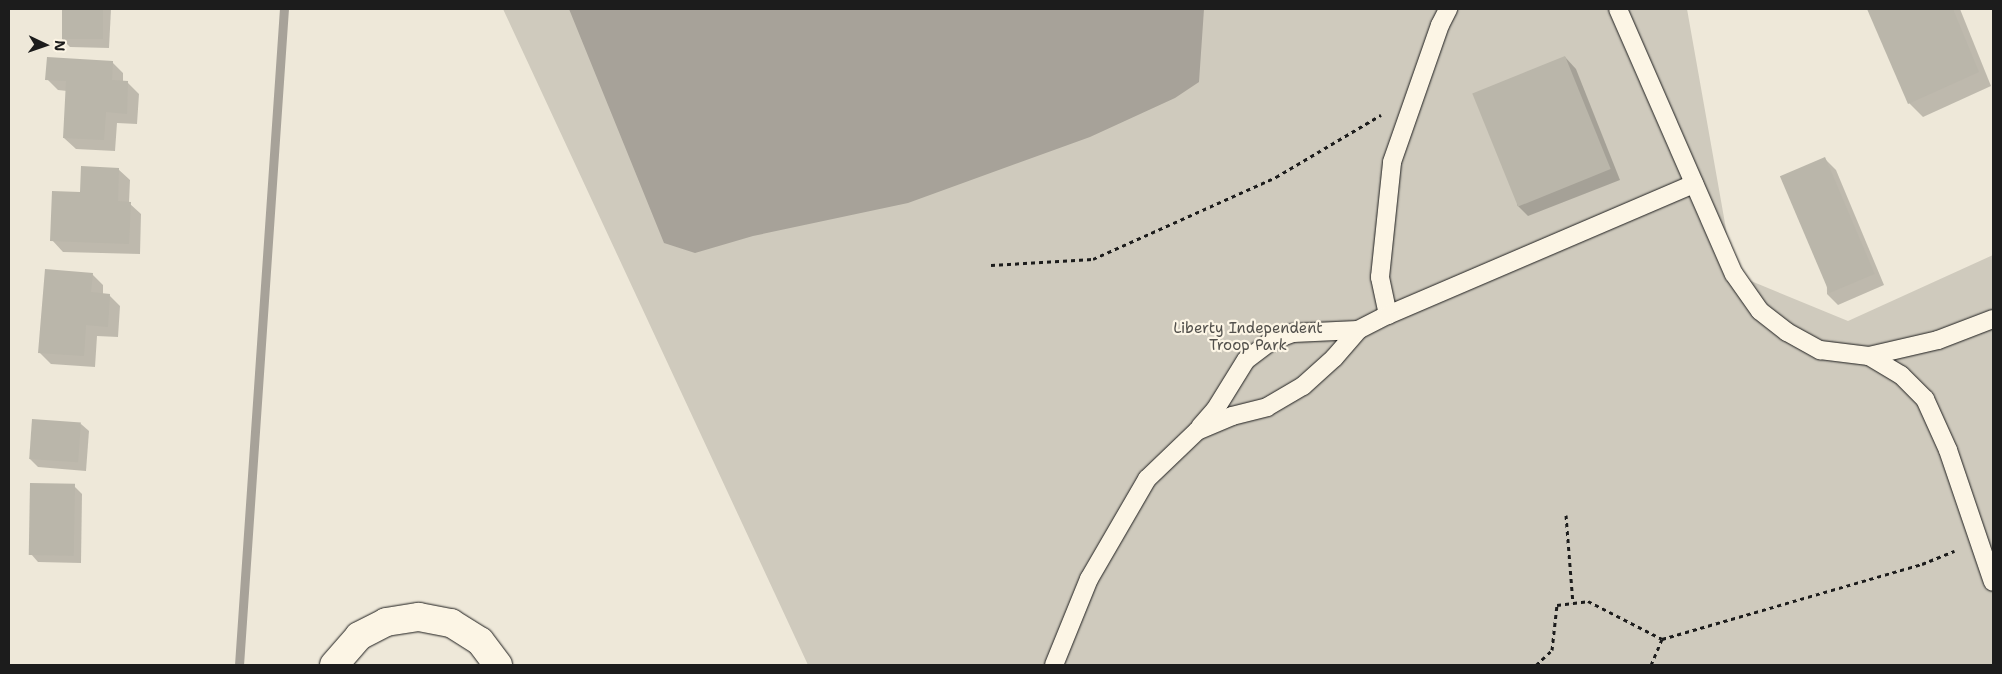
<!DOCTYPE html>
<style>
body{margin:0}
#map{position:relative;width:2002px;height:674px;overflow:hidden;background:#eee8d9;font-family:"Shantell Sans",sans-serif}
div>[style]{position:absolute}
[style*='--x']{left:calc(var(--x)*1px);top:calc(var(--y)*1px);width:calc(var(--w)*1px);rotate:calc(var(--a)*1deg)}
.green>*{inset:0;background:#cfcabd}
.water>*{inset:0;background:#a7a299}
.shadow>*{inset:0;background:#0003}
.stream>*{height:9px;margin:-4.5px;padding:0 4.5px;transform-origin:4.5px;border-radius:4.5px;background:#a7a299}
.building>*{inset:0;background:#bab6aa;transform-origin:0 0}
.path>*{height:3px;margin-top:-1.5px;transform-origin:0;background:repeating-linear-gradient(90deg,#1c1c1c 0 4px,transparent 0 8px)}
.roads{filter:drop-shadow(0 0 1px #1c1c1c) drop-shadow(0 0 1px #1c1c1c)}
.service>*{height:18px;margin:-9px;padding:0 9px;transform-origin:9px;border-radius:9px;background:#fcf5e5}
.minor>*{height:28px;margin:-14px;padding:0 14px;transform-origin:14px;border-radius:14px;background:#fcf5e5}
span{translate:-50% -50%;white-space:nowrap;text-align:center;line-height:1.15;-webkit-text-stroke:4.5px #fcf5e5;paint-order:stroke}
.park-label{font-size:15px;color:#52504c}
.frame{position:absolute;inset:0;border:10px solid #1c1c1c;pointer-events:none}
.north{position:absolute;left:20px;top:20px;width:50px;height:50px;-webkit-text-stroke:4px #fcf5e5;paint-order:stroke;rotate:93deg;font-size:14px;font-weight:700;line-height:20px;text-align:center;color:#1c1c1c}
.north::after{content:'';display:block;margin:auto;width:18px;height:22px;background:#1c1c1c;clip-path:polygon(50% 0,100% 100%,50% 72%,0 100%)}
</style>
<div id="map">
<div class="green">
<i style="clip-path:polygon(503px 9px,1687px 9px,1734px 274px,1848px 321px,1993px 255px,1993px 665px,808px 665px)"></i>
</div>
<div class="water">
<i style="clip-path:polygon(569px 9px,1204px 9px,1199px 82px,1175px 98px,1090px 137px,908px 203px,753px 236px,695px 253px,664px 243px)"></i>
</div>
<div class="shadow">
<i style="clip-path:polygon(63px 9px,111px 9px,109px 48px,70px 47px,62px 39px)"></i>
<i style="clip-path:polygon(1868px 9px,1960px 9px,1991px 86px,1923px 117px,1909px 103px)"></i>
<i style="clip-path:polygon(1565px 57px,1576px 69px,1620px 180px,1528px 216px,1517px 205px)"></i>
<i style="clip-path:polygon(112px 62px,123px 73px,123px 82px,128px 83px,139px 94px,137px 124px,117px 123px,115px 151px,76px 149px,64px 138px,67px 91px,58px 90px,47px 79px)"></i>
<i style="clip-path:polygon(1825px 159px,1836px 170px,1884px 285px,1838px 305px,1827px 294px)"></i>
<i style="clip-path:polygon(118px 169px,130px 180px,129px 203px,141px 214px,140px 254px,63px 252px,52px 240px)"></i>
<i style="clip-path:polygon(92px 274px,103px 285px,103px 294px,109px 295px,120px 306px,118px 337px,97px 336px,95px 367px,51px 364px,40px 353px)"></i>
<i style="clip-path:polygon(81px 424px,89px 431px,86px 471px,38px 467px,30px 459px)"></i>
<i style="clip-path:polygon(74px 486px,82px 494px,81px 563px,38px 562px,31px 554px)"></i>
</div>
<div class="stream">
<i style="--x:239;--y:665;--w:658;--a:-86.08"></i>
</div>
<div class="building">
<i style="left:62px;top:9px;width:41px;height:30px"></i>
<i style="clip-path:polygon(1867px 9px,1953px 9px,1979px 72px,1908px 104px)"></i>
<i style="left:1565px;top:56px;width:122px;height:100px;rotate:68deg"></i>
<i style="clip-path:polygon(47px 57px,113px 61px,112px 80px,128px 81px,127px 114px,106px 112px,104px 140px,63px 138px,66px 81px,45px 80px)"></i>
<i style="left:1825px;top:157px;width:127px;height:49px;rotate:67deg"></i>
<i style="clip-path:polygon(81px 166px,119px 168px,118px 201px,131px 202px,129px 244px,50px 241px,52px 191px,80px 192px)"></i>
<i style="clip-path:polygon(45px 269px,93px 273px,91px 292px,110px 294px,108px 327px,86px 325px,84px 356px,38px 353px)"></i>
<i style="left:32px;top:419px;width:49px;height:40px;rotate:4deg"></i>
<i style="left:30px;top:483px;width:45px;height:72px;rotate:1deg"></i>
</div>
<div class="path">
<i style="--x:991;--y:265;--w:102;--a:-3.4"></i>
<i style="--x:1093;--y:259;--w:201;--a:-24.1"></i>
<i style="--x:1276;--y:177;--w:122;--a:-30.6"></i>
<i style="--x:1566;--y:515;--w:88;--a:85.5"></i>
<i style="--x:1536;--y:665;--w:22;--a:-43"></i>
<i style="--x:1552;--y:650;--w:45;--a:-83.7"></i>
<i style="--x:1557;--y:605;--w:31;--a:-7"></i>
<i style="--x:1588;--y:601;--w:83;--a:27.2"></i>
<i style="--x:1651;--y:665;--w:28;--a:-67"></i>
<i style="--x:1662;--y:639;--w:271;--a:-16.1"></i>
<i style="--x:1922;--y:564;--w:35;--a:-22"></i>
</div>
<div class="roads">
<div class="service">
<i style="--x:1618;--y:9;--w:289;--a:66.4"></i>
<i style="--x:1734;--y:274;--w:45;--a:54.9"></i>
<i style="--x:1760;--y:311;--w:34;--a:38"></i>
<i style="--x:1787;--y:332;--w:38;--a:29"></i>
<i style="--x:1820;--y:350;--w:49;--a:7"></i>
<i style="--x:1869;--y:356;--w:71;--a:-13.1"></i>
<i style="--x:1938;--y:340;--w:59;--a:-20.9"></i>
<i style="--x:1388;--y:315;--w:39;--a:-102"></i>
<i style="--x:1380;--y:277;--w:116;--a:-84"></i>
<i style="--x:1392;--y:162;--w:145;--a:-70.7"></i>
<i style="--x:1440;--y:25;--w:18;--a:-63"></i>
<i style="--x:1869;--y:356;--w:37;--a:31"></i>
<i style="--x:1901;--y:375;--w:34;--a:45"></i>
<i style="--x:1925;--y:399;--w:56;--a:65.7"></i>
<i style="--x:1948;--y:450;--w:139;--a:71.2"></i>
<i style="--x:1200;--y:427;--w:23;--a:-49"></i>
<i style="--x:1215;--y:410;--w:59;--a:-58.2"></i>
<i style="--x:1246;--y:360;--w:31;--a:-37"></i>
<i style="--x:1271;--y:341;--w:23;--a:-20"></i>
<i style="--x:1293;--y:333;--w:65;--a:-2.6"></i>
<i style="--x:1054;--y:665;--w:93;--a:-67.9"></i>
<i style="--x:1089;--y:579;--w:116;--a:-59.9"></i>
<i style="--x:1147;--y:479;--w:69;--a:-43.8"></i>
<i style="--x:1197;--y:431;--w:38;--a:-23"></i>
<i style="--x:1232;--y:416;--w:36;--a:-14"></i>
<i style="--x:1267;--y:407;--w:42;--a:-30.3"></i>
<i style="--x:1303;--y:386;--w:42;--a:-42.1"></i>
<i style="--x:1334;--y:358;--w:37;--a:-49"></i>
<i style="--x:1358;--y:330;--w:34;--a:-27"></i>
<i style="--x:1388;--y:315;--w:333;--a:-23.2"></i>
</div>
<div class="minor">
<i style="--x:334;--y:665;--w:38;--a:-49"></i>
<i style="--x:359;--y:636;--w:30;--a:-27"></i>
<i style="--x:386;--y:622;--w:33;--a:-9"></i>
<i style="--x:419;--y:617;--w:33;--a:11"></i>
<i style="--x:451;--y:623;--w:34;--a:32"></i>
<i style="--x:480;--y:641;--w:30;--a:53"></i>
</div>
</div>
<div class="park-label">
<span style="left:1248px;top:337px">Liberty Independent<br>Troop Park</span>
</div>
<div class="frame"></div>
<div class="north">N</div>
</div>
